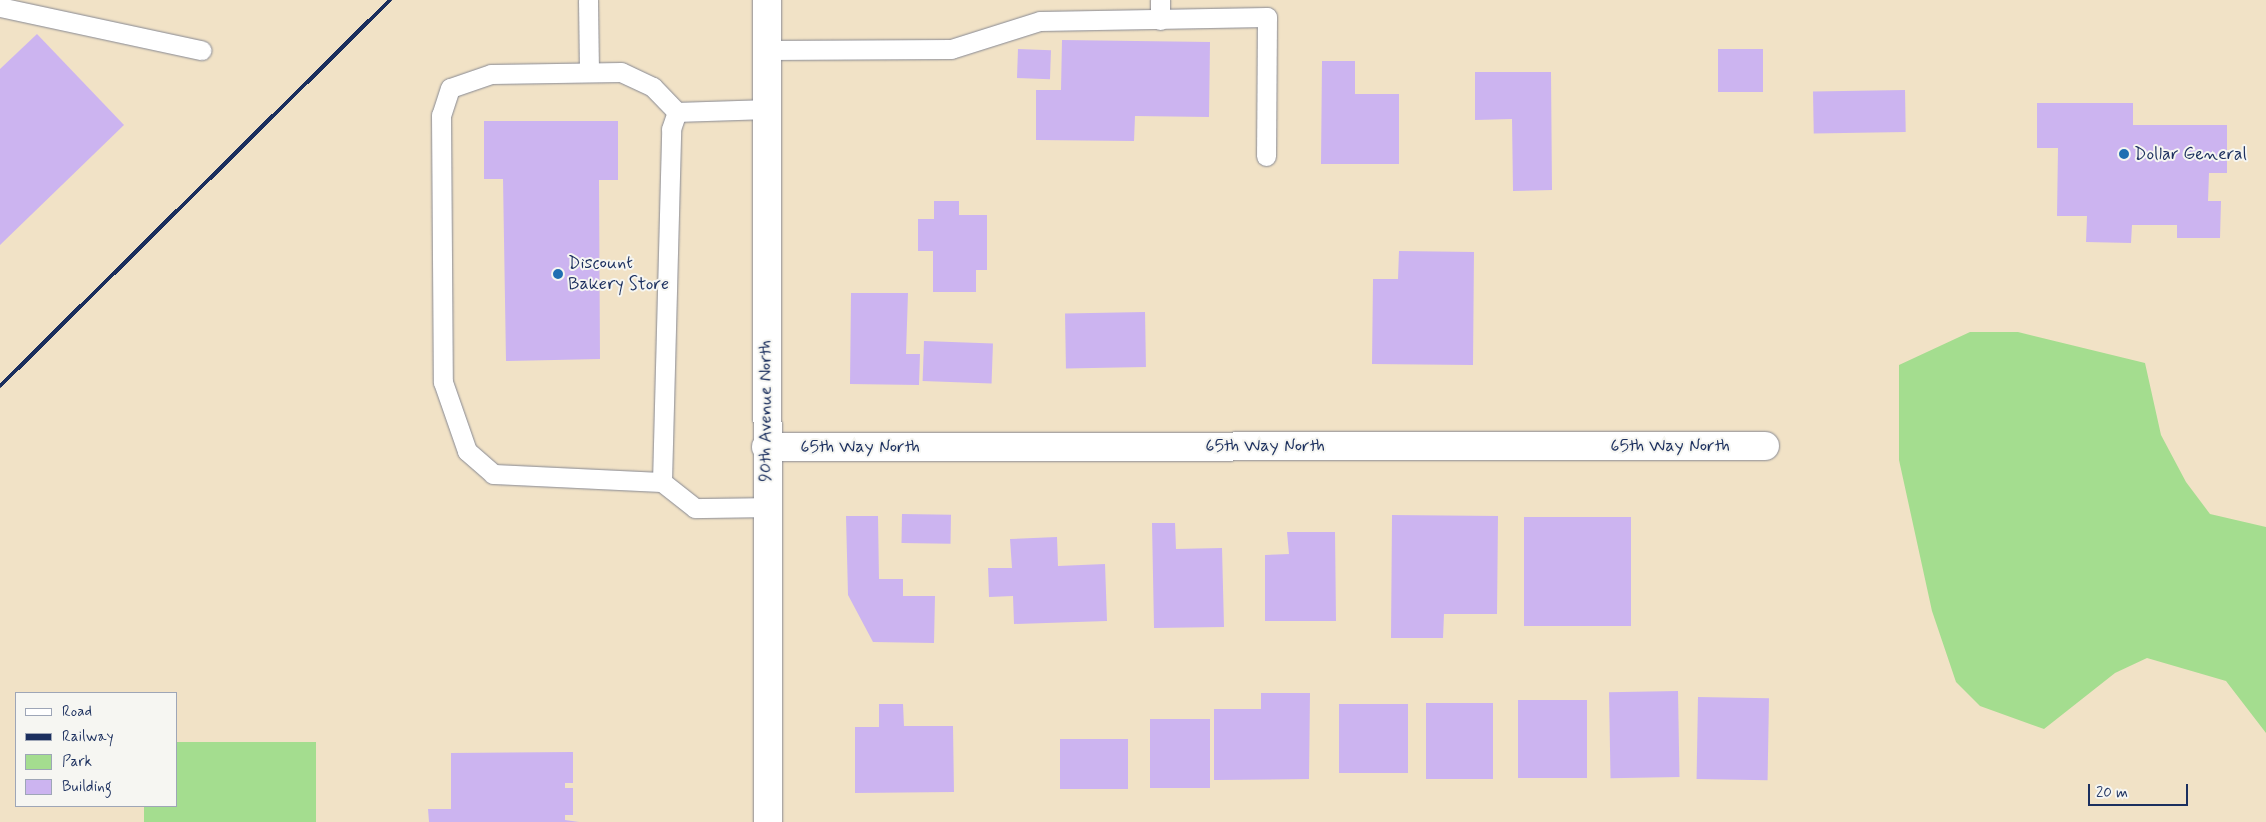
<!DOCTYPE html>
<style>
body{margin:0}
#map{position:relative;width:2266px;height:822px;overflow:hidden;background:#f1e2c6;font-family:Mynerve,sans-serif}
div>[style]{position:absolute}
[style*='--x']{left:calc(var(--x)*1px);top:calc(var(--y)*1px);width:calc(var(--w)*1px);rotate:calc(var(--a)*1deg)}
.green>*{inset:0;background:#a4dd8f}
.building>*{inset:0;background:#ccb4f0;transform-origin:0 0}
.roads{filter:drop-shadow(0 0 1px #868892) drop-shadow(0 0 1px #868892)}
.service>*{height:19px;margin:-9.5px;padding:0 9.5px;transform-origin:9.5px;border-radius:9.5px;background:#fff}
.minor>*{height:28px;margin:-14px;padding:0 14px;transform-origin:14px;border-radius:14px;background:#fff}
.tertiary>*{height:28px;margin:-14px;padding:0 14px;transform-origin:14px;border-radius:14px;background:#fff}
.rail>*{height:4px;margin:-2px;padding:0 2px;transform-origin:2px;border-radius:2px;background:#1b2f5e}
.dots>*{width:14px;height:14px;translate:-50% -50%;box-sizing:border-box;border:2px solid #f6f6f2;border-radius:50%}
span{translate:-50% -50%;white-space:nowrap;text-align:center;line-height:1.15;-webkit-text-stroke:4px #f6f6f2;paint-order:stroke}
.poi-label{font-size:18px;color:#1b2f5e}
.left{translate:0 -50%;text-align:left}
.street-label{font-size:18px;color:#1b2f5e}
.legend{position:absolute;left:15px;top:692px;width:162px;height:115px;box-sizing:border-box;background:#f6f6f2;border:1px solid #9ea6b7;margin:0;padding:6px 9px;list-style:none;font-size:15px;color:#1b2f5e}
.legend li{display:flex;align-items:center;gap:10px;height:25px}
.legend b{width:25px;border:1px solid #9ea6b7}
.scale{position:absolute;left:2088px;top:784px;width:100px;height:22px;box-sizing:border-box;border:2px solid #1b2f5e;border-top:0;padding-left:6px;font-size:15px;line-height:18px;white-space:nowrap;color:#1b2f5e;-webkit-text-stroke:4px #f6f6f2;paint-order:stroke}
</style>
<div id="map">
<div class="green">
<i style="clip-path:polygon(1970px 332px,2018px 332px,2145px 363px,2161px 435px,2186px 482px,2210px 514px,2266px 527px,2266px 733px,2226px 681px,2147px 658px,2115px 673px,2044px 729px,1980px 706px,1956px 682px,1932px 611px,1899px 460px,1899px 365px)"></i>
<i style="clip-path:polygon(176px 742px,316px 742px,316px 822px,144px 822px,144px 806px,176px 806px)"></i>
</div>
<div class="building">
<i style="clip-path:polygon(37px 34px,124px 125px,0 245px,0 69px)"></i>
<i style="clip-path:polygon(1062px 40px,1210px 42px,1209px 117px,1135px 116px,1134px 141px,1036px 140px,1036px 90px,1061px 90px)"></i>
<i style="left:1018px;top:49px;width:33px;height:29px;rotate:2deg"></i>
<i style="left:1718px;top:49px;width:45px;height:43px"></i>
<i style="clip-path:polygon(1322px 61px,1355px 61px,1355px 94px,1399px 94px,1399px 164px,1321px 164px)"></i>
<i style="clip-path:polygon(1475px 72px,1551px 72px,1552px 190px,1513px 191px,1512px 119px,1475px 120px)"></i>
<i style="left:1905px;top:90px;width:42px;height:92px;rotate:89deg"></i>
<i style="clip-path:polygon(2037px 103px,2133px 103px,2133px 125px,2227px 125px,2227px 173px,2209px 173px,2208px 201px,2221px 201px,2220px 238px,2177px 238px,2177px 225px,2132px 225px,2131px 243px,2086px 242px,2087px 216px,2057px 216px,2058px 148px,2037px 148px)"></i>
<i style="clip-path:polygon(484px 121px,618px 121px,618px 180px,599px 180px,600px 359px,506px 361px,503px 179px,484px 179px)"></i>
<i style="clip-path:polygon(934px 201px,959px 201px,959px 215px,987px 215px,987px 270px,976px 270px,976px 292px,933px 292px,933px 251px,918px 251px,918px 219px,934px 219px)"></i>
<i style="clip-path:polygon(1399px 251px,1474px 252px,1473px 365px,1372px 364px,1373px 279px,1398px 279px)"></i>
<i style="clip-path:polygon(851px 293px,908px 293px,906px 354px,920px 354px,919px 385px,850px 384px)"></i>
<i style="left:1145px;top:312px;width:55px;height:80px;rotate:89deg"></i>
<i style="left:924px;top:341px;width:69px;height:40px;rotate:2deg"></i>
<i style="left:902px;top:514px;width:49px;height:29px;rotate:1deg"></i>
<i style="clip-path:polygon(1392px 515px,1498px 516px,1497px 614px,1444px 614px,1443px 638px,1391px 638px)"></i>
<i style="clip-path:polygon(846px 516px,878px 516px,879px 579px,903px 579px,903px 596px,935px 596px,934px 643px,873px 642px,848px 595px)"></i>
<i style="left:1524px;top:517px;width:107px;height:109px"></i>
<i style="clip-path:polygon(1152px 523px,1175px 523px,1176px 549px,1222px 548px,1224px 627px,1154px 628px)"></i>
<i style="clip-path:polygon(1287px 532px,1335px 532px,1336px 621px,1265px 621px,1265px 555px,1289px 554px)"></i>
<i style="clip-path:polygon(1057px 537px,1058px 566px,1105px 564px,1107px 621px,1014px 624px,1013px 596px,989px 597px,988px 568px,1012px 568px,1010px 539px)"></i>
<i style="left:1678px;top:691px;width:86px;height:69px;rotate:89deg"></i>
<i style="clip-path:polygon(1261px 693px,1310px 693px,1309px 779px,1214px 780px,1214px 709px,1261px 709px)"></i>
<i style="left:1698px;top:697px;width:71px;height:82px;rotate:1deg"></i>
<i style="left:1518px;top:700px;width:69px;height:78px"></i>
<i style="left:1426px;top:703px;width:67px;height:76px"></i>
<i style="clip-path:polygon(879px 704px,903px 704px,904px 726px,953px 726px,954px 792px,855px 793px,855px 727px,879px 727px)"></i>
<i style="left:1339px;top:704px;width:69px;height:69px"></i>
<i style="left:1150px;top:719px;width:60px;height:69px"></i>
<i style="left:1060px;top:739px;width:68px;height:50px"></i>
<i style="clip-path:polygon(573px 752px,573px 783px,565px 783px,565px 788px,573px 788px,573px 815px,565px 815px,565px 820px,579px 822px,429px 822px,428px 809px,451px 809px,451px 753px)"></i>
</div>
<div class="roads">
<div class="service">
<i style="--x:588;--y:0;--w:71;--a:89.2"></i>
<i style="--x:1160;--y:0;--w:20;--a:90"></i>
<i style="--x:0;--y:7;--w:206;--a:12.1"></i>
<i style="--x:767;--y:50;--w:184;--a:-0.3"></i>
<i style="--x:951;--y:49;--w:93;--a:-17.5"></i>
<i style="--x:1040;--y:21;--w:227;--a:-1"></i>
<i style="--x:1267;--y:17;--w:139;--a:90.4"></i>
<i style="--x:677;--y:112;--w:35;--a:-134"></i>
<i style="--x:653;--y:87;--w:35;--a:-155"></i>
<i style="--x:621;--y:72;--w:130;--a:179.1"></i>
<i style="--x:491;--y:74;--w:43;--a:161.1"></i>
<i style="--x:450;--y:88;--w:28;--a:108"></i>
<i style="--x:441;--y:115;--w:267;--a:89.6"></i>
<i style="--x:443;--y:382;--w:73;--a:70.8"></i>
<i style="--x:467;--y:451;--w:35;--a:41"></i>
<i style="--x:493;--y:474;--w:169;--a:2.7"></i>
<i style="--x:662;--y:482;--w:353;--a:-88.5"></i>
<i style="--x:671;--y:129;--w:18;--a:-71"></i>
<i style="--x:677;--y:112;--w:90;--a:-1.9"></i>
<i style="--x:662;--y:482;--w:42;--a:38.2"></i>
<i style="--x:695;--y:508;--w:71;--a:-0.8"></i>
</div>
<div class="minor">
<i style="--x:766;--y:447;--w:999;--a:-0.06"></i>
</div>
<div class="tertiary">
<i style="--x:767;--y:0;--w:822;--a:89.93"></i>
</div>
</div>
<div class="rail">
<i style="--x:0;--y:386;--w:549;--a:-44.7"></i>
</div>
<div class="dots">
<i style="left:2124px;top:154px;background:#1f6fb2"></i>
<i style="left:558px;top:274px;background:#1f6fb2"></i>
</div>
<div class="poi-label">
<span class="left" style="left:2134px;top:154px">Dollar General</span>
<span class="left" style="left:568px;top:274px">Discount<br>Bakery Store</span>
</div>
<div class="street-label">
<span style="left:766px;top:411px;rotate:-90deg">90th Avenue North</span>
<span style="left:1265px;top:446px">65th Way North</span>
<span style="left:1670px;top:446px">65th Way North</span>
<span style="left:860px;top:447px">65th Way North</span>
</div>
<ul class="legend">
<li><b style="height:6px;background:#fff"></b>Road</li>
<li><b style="height:6px;background:#1b2f5e"></b>Railway</li>
<li><b style="height:14px;background:#a4dd8f"></b>Park</li>
<li><b style="height:14px;background:#ccb4f0"></b>Building</li>
</ul>
<div class="scale">20 m</div>
</div>
